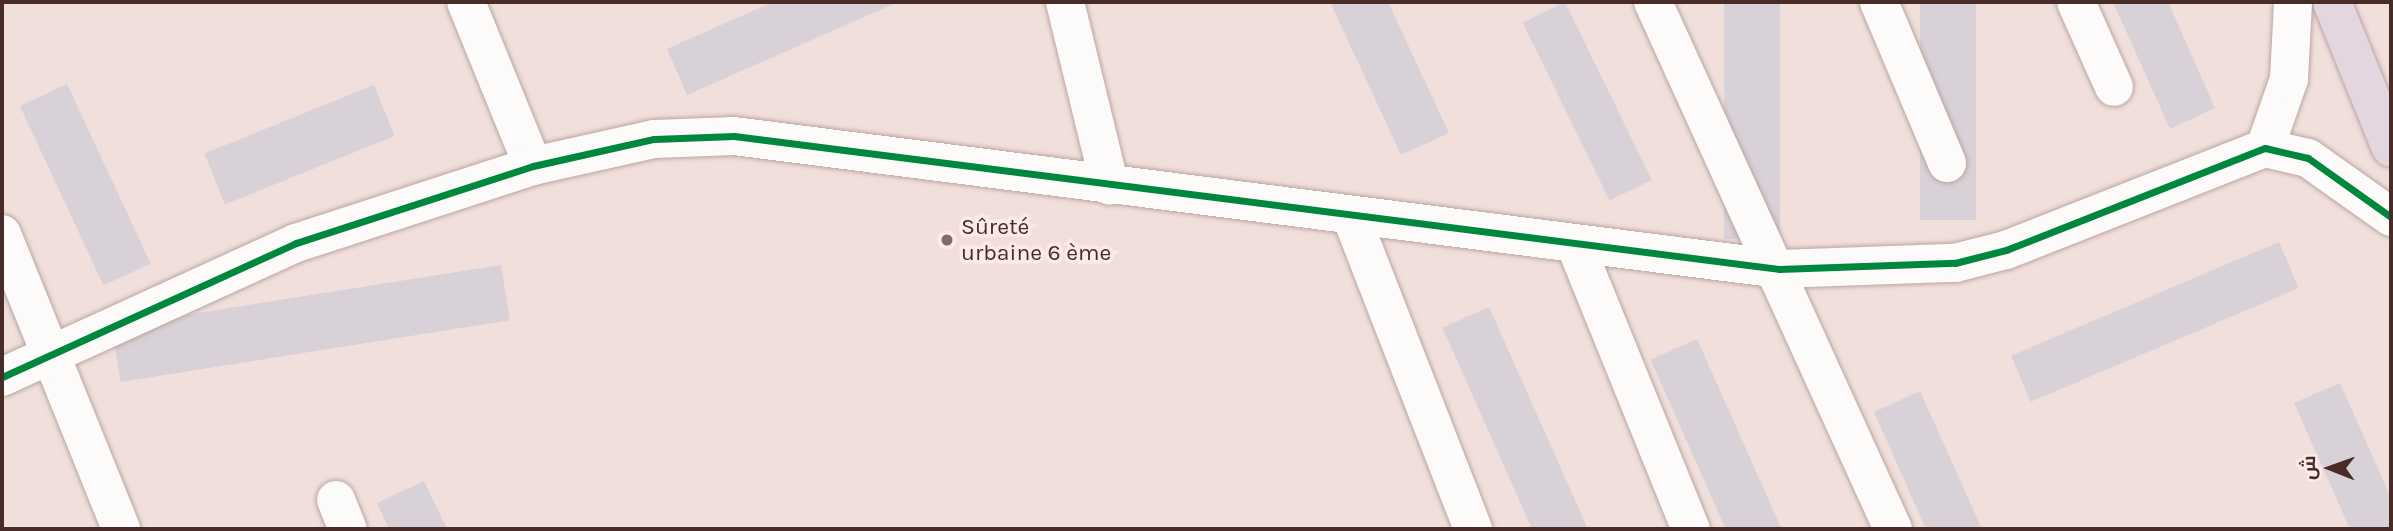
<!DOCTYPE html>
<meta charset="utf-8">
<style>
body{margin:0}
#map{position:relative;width:2393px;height:531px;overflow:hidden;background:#f1dfdc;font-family:Karla,Cairo,sans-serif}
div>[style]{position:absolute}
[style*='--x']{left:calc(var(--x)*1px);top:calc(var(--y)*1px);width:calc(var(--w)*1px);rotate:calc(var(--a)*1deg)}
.building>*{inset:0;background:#d8d1d7;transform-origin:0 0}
.roads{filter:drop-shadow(0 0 2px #baa5a1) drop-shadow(0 0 2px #baa5a1)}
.minor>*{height:38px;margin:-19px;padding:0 19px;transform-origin:19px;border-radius:19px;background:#fdfafa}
.highway>*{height:38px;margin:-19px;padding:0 19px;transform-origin:19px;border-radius:19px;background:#e4d6e0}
.cycleway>*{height:7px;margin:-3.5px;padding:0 3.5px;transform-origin:3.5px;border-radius:3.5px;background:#00873e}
.dots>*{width:19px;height:19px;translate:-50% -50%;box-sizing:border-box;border:4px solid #fbeae7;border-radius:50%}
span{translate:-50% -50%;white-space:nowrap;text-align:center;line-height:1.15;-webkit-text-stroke:7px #fbeae7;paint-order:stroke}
.poi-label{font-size:23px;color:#492b27}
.left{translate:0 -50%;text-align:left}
.frame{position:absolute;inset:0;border:4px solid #492b27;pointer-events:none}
.north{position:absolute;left:2295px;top:433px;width:70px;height:70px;-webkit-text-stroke:5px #fbeae7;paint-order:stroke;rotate:271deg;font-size:19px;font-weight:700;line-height:28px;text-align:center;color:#492b27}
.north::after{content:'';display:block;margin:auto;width:24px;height:32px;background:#492b27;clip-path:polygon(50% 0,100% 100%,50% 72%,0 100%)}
</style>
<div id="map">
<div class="building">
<i style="clip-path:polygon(773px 2px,898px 2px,687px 95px,667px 49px)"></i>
<i style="clip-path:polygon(1330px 2px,1388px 2px,1449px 133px,1401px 155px)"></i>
<i style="left:1565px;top:2px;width:198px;height:47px;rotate:64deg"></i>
<i style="left:1724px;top:2px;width:56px;height:237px"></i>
<i style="left:1920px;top:2px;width:56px;height:218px"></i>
<i style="clip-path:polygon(2113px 2px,2168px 2px,2215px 108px,2170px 129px)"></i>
<i style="left:67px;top:84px;width:198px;height:52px;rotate:65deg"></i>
<i style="left:374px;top:85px;width:55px;height:183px;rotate:68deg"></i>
<i style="left:2279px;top:242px;width:50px;height:291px;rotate:67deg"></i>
<i style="left:501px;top:265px;width:56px;height:394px;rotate:81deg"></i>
<i style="left:1489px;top:307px;width:243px;height:51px;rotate:66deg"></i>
<i style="left:1697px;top:339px;width:208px;height:51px;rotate:66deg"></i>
<i style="clip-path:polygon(2340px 383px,2391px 498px,2391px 529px,2350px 529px,2294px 403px)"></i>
<i style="clip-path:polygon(1920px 391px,1982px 529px,1926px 529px,1874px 412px)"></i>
<i style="clip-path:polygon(424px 481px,447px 529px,389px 529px,377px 503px)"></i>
</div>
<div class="roads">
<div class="minor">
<i style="--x:466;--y:2;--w:177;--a:67.8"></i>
<i style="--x:1065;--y:2;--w:189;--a:76.3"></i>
<i style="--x:1653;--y:2;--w:579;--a:65.52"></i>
<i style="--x:1879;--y:2;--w:175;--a:67.1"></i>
<i style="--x:2076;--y:2;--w:93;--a:65.9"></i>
<i style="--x:2265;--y:148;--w:73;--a:-70.8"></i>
<i style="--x:2289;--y:79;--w:77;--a:-87"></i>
<i style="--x:1351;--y:216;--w:336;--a:68.7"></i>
<i style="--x:2;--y:234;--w:318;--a:68"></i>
<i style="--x:1575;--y:244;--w:308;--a:67.9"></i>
<i style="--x:2;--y:377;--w:323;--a:-24.5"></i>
<i style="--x:296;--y:243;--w:249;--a:-18"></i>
<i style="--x:533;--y:166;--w:124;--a:-12.6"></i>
<i style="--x:654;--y:139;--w:80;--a:-2.1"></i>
<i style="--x:734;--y:136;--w:1053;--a:7.25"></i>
<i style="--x:1779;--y:269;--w:176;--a:-2"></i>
<i style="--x:1955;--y:263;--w:53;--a:-14.3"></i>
<i style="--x:2006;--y:250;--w:278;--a:-21.5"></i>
<i style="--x:2265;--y:148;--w:44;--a:13.1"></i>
<i style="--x:2308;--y:158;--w:102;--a:35.4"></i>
<i style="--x:336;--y:500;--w:31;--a:68"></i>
</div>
<div class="highway">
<i style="--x:2332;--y:2;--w:157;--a:68"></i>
</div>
</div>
<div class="cycleway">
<i style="--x:2;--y:377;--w:323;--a:-24.5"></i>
<i style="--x:296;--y:243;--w:249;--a:-18"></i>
<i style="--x:533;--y:166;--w:124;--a:-12.6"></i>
<i style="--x:654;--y:139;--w:80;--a:-2.1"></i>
<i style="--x:734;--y:136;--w:1053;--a:7.25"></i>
<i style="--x:1779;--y:269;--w:176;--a:-2"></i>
<i style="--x:1955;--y:263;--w:53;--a:-14.3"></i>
<i style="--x:2006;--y:250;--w:278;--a:-21.5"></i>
<i style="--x:2265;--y:148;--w:44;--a:13.1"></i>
<i style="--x:2308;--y:158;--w:102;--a:35.4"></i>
</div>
<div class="dots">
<i style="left:947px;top:240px;background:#846a66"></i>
</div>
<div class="poi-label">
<span class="left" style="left:961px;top:240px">Sûreté<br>urbaine 6 ème</span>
</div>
<div class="frame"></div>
<div class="north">ش</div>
</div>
